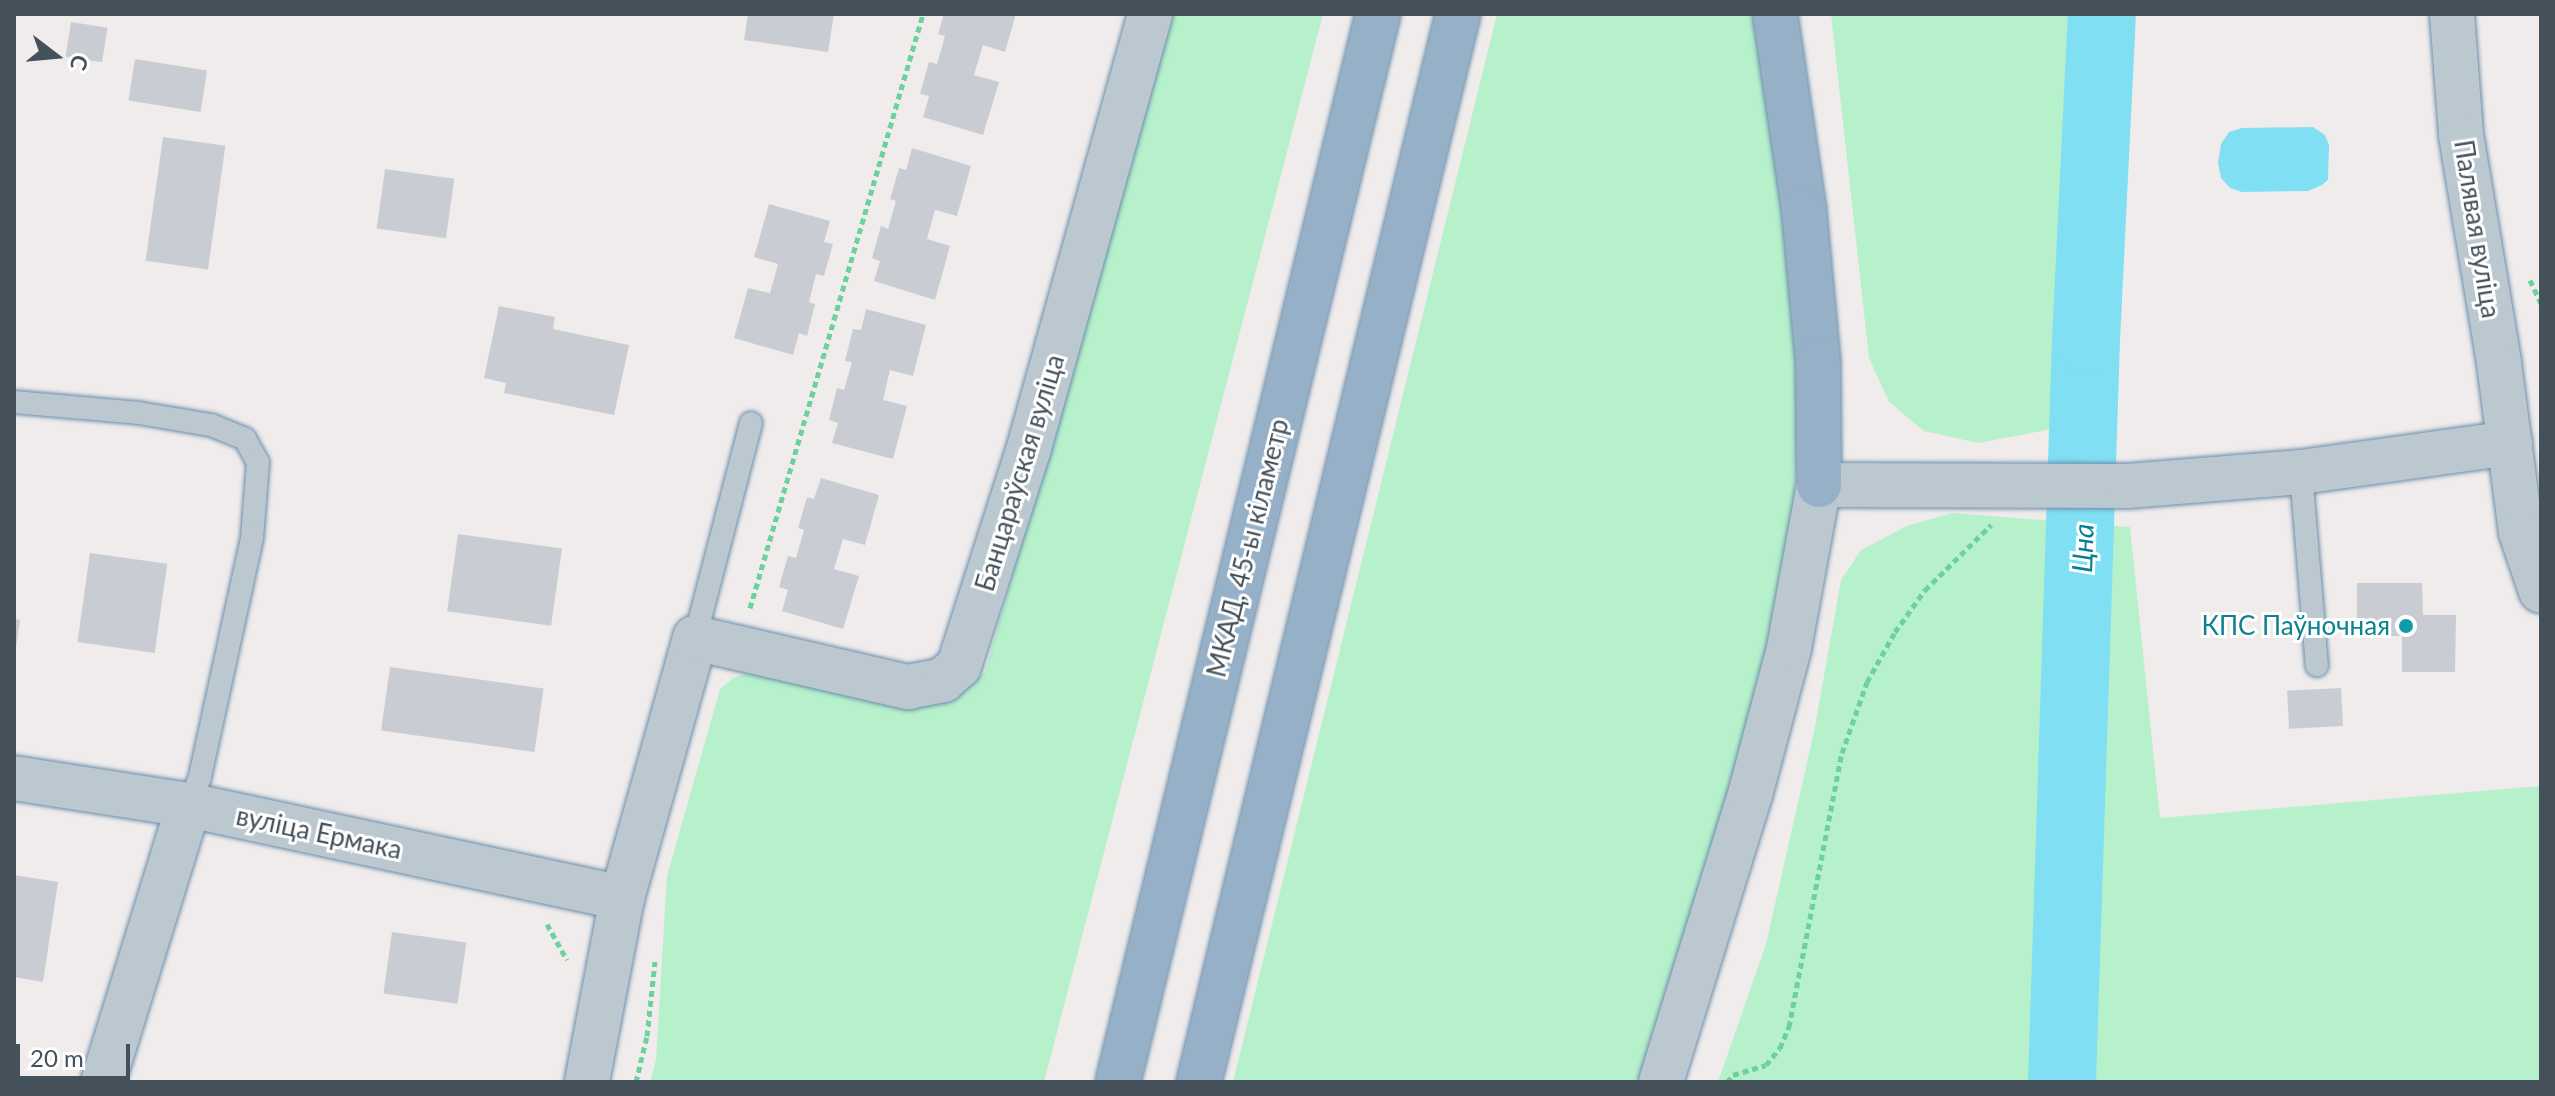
<!DOCTYPE html>
<meta charset="utf-8">
<style>
body{margin:0}
#map{position:relative;width:2555px;height:1096px;overflow:hidden;background:#f0ecec;font-family:Lato,sans-serif}
div>[style]{position:absolute}
[style*='--x']{left:calc(var(--x)*1px);top:calc(var(--y)*1px);width:calc(var(--w)*1px);rotate:calc(var(--a)*1deg)}
.green>*{inset:0;background:#b6f1cb}
.water>*{inset:0;background:#80dff2}
.river>*{height:68px;margin:-34px;padding:0 34px;transform-origin:34px;border-radius:34px;background:#80dff2}
.building>*{inset:0;background:#c9ccd2;transform-origin:0 0}
.path>*{height:5px;margin-top:-2.5px;transform-origin:0;background:repeating-linear-gradient(90deg,#6cd29c 0 6px,transparent 0 10px)}
.roads{filter:drop-shadow(0 0 2px #6b8dab) drop-shadow(0 0 2px #6b8dab)}
.service>*{height:22px;margin:-11px;padding:0 11px;transform-origin:11px;border-radius:11px;background:#bcc8d0}
.minor>*{height:44px;margin:-22px;padding:0 22px;transform-origin:22px;border-radius:22px;background:#bcc8d0}
.tertiary>*{height:44px;margin:-22px;padding:0 22px;transform-origin:22px;border-radius:22px;background:#bcc8d0}
.trunk>*{height:44px;margin:-22px;padding:0 22px;transform-origin:22px;border-radius:22px;background:#95b0c7}
.dots>*{width:22px;height:22px;translate:-50% -50%;box-sizing:border-box;border:4px solid #fff;border-radius:50%}
span{translate:-50% -50%;white-space:nowrap;text-align:center;line-height:1.15;-webkit-text-stroke:6px #fff;paint-order:stroke}
.street-label{font-size:26px;color:#44515b}
.culture-label{font-size:26px;color:#0d838f}
.right{translate:-100% -50%;text-align:right}
.water-label{font-size:28px;color:#047f98;font-style:italic}
.frame{position:absolute;inset:0;border:16px solid #44515b;pointer-events:none}
.north{position:absolute;left:16px;top:16px;width:80px;height:80px;-webkit-text-stroke:6px #fff;paint-order:stroke;rotate:106deg;font-size:22px;font-weight:700;line-height:32px;text-align:center;color:#44515b}
.north::after{content:'';display:block;margin:auto;width:28px;height:36px;background:#44515b;clip-path:polygon(50% 0,100% 100%,50% 72%,0 100%)}
.scale{position:absolute;left:16px;top:1044px;width:114px;height:36px;box-sizing:border-box;border:4px solid #44515b;border-top:0;padding-left:10px;font-size:24px;line-height:28px;white-space:nowrap;color:#44515b;-webkit-text-stroke:6px #fff;paint-order:stroke}
</style>
<div id="map">
<div class="green">
<i style="clip-path:polygon(1171px 14px,1323px 14px,1044px 1082px,650px 1082px,656px 1060px,667px 876px,720px 689px,733px 678px,752px 672px,901px 705px,947px 702px,985px 672px)"></i>
<i style="clip-path:polygon(1497px 14px,1755px 14px,1785px 213px,1798px 362px,1795px 495px,1768px 656px,1687px 935px,1640px 1082px,1233px 1082px)"></i>
<i style="clip-path:polygon(1831px 14px,2082px 14px,2063px 427px,1978px 443px,1924px 431px,1889px 402px,1869px 358px)"></i>
<i style="clip-path:polygon(1953px 513px,2130px 527px,2160px 818px,2541px 786px,2541px 1082px,1718px 1082px,1766px 944px,1814px 732px,1841px 580px,1861px 550px,1909px 525px)"></i>
</div>
<div class="water">
<i style="clip-path:polygon(2313px 127px,2325px 135px,2329px 145px,2328px 180px,2322px 185px,2308px 191px,2242px 192px,2230px 188px,2221px 178px,2218px 163px,2221px 144px,2229px 132px,2242px 128px)"></i>
</div>
<div class="river">
<i style="--x:2062;--y:1082;--w:742;--a:-88.15"></i>
<i style="--x:2086;--y:340;--w:326;--a:-87.2"></i>
</div>
<div class="building">
<i style="clip-path:polygon(748px 14px,834px 14px,828px 52px,744px 40px)"></i>
<i style="clip-path:polygon(944px 14px,1016px 14px,1005px 52px,983px 45px,974px 75px,999px 82px,983px 135px,923px 117px,929px 96px,920px 94px,929px 62px,937px 64px,945px 36px,938px 34px)"></i>
<i style="left:71px;top:22px;width:37px;height:35px;rotate:9deg"></i>
<i style="left:135px;top:59px;width:73px;height:42px;rotate:9deg"></i>
<i style="left:163px;top:137px;width:63px;height:125px;rotate:8deg"></i>
<i style="clip-path:polygon(912px 148px,971px 166px,957px 216px,935px 210px,927px 239px,950px 246px,935px 300px,874px 281px,880px 261px,872px 258px,881px 226px,888px 229px,896px 201px,890px 199px,899px 168px,906px 170px)"></i>
<i style="left:385px;top:169px;width:70px;height:60px;rotate:8deg"></i>
<i style="clip-path:polygon(769px 204px,830px 221px,824px 242px,833px 244px,824px 276px,816px 274px,809px 302px,815px 304px,807px 336px,799px 333px,793px 355px,734px 338px,748px 288px,770px 293px,778px 264px,754px 257px)"></i>
<i style="clip-path:polygon(499px 306px,555px 317px,553px 329px,629px 345px,614px 415px,504px 393px,506px 383px,484px 378px)"></i>
<i style="clip-path:polygon(866px 309px,926px 325px,913px 376px,890px 370px,883px 400px,907px 406px,893px 459px,832px 443px,838px 423px,829px 420px,837px 388px,844px 390px,852px 362px,845px 361px,853px 329px,861px 330px)"></i>
<i style="clip-path:polygon(821px 478px,879px 495px,865px 545px,843px 539px,834px 569px,859px 576px,843px 629px,782px 611px,788px 590px,779px 587px,788px 556px,796px 558px,804px 530px,798px 528px,807px 497px,814px 499px)"></i>
<i style="left:458px;top:534px;width:105px;height:78px;rotate:8deg"></i>
<i style="left:90px;top:553px;width:78px;height:90px;rotate:8deg"></i>
<i style="clip-path:polygon(2357px 583px,2422px 583px,2423px 615px,2456px 615px,2455px 672px,2402px 672px,2402px 636px,2357px 636px)"></i>
<i style="clip-path:polygon(14px 619px,20px 620px,16px 648px,14px 648px)"></i>
<i style="left:390px;top:667px;width:155px;height:64px;rotate:8deg"></i>
<i style="left:2341px;top:688px;width:38px;height:54px;rotate:87deg"></i>
<i style="clip-path:polygon(14px 875px,58px 882px,43px 982px,14px 977px)"></i>
<i style="left:392px;top:932px;width:75px;height:62px;rotate:8deg"></i>
</div>
<div class="path">
<i style="--x:2530;--y:280;--w:26;--a:65"></i>
<i style="--x:750;--y:608;--w:619;--a:-73.76"></i>
<i style="--x:547;--y:924;--w:41;--a:60.9"></i>
<i style="--x:636;--y:1082;--w:47;--a:-76.6"></i>
<i style="--x:647;--y:1036;--w:75;--a:-83.9"></i>
<i style="--x:1727;--y:1082;--w:9;--a:-49"></i>
<i style="--x:1733;--y:1075;--w:34;--a:-17"></i>
<i style="--x:1766;--y:1065;--w:22;--a:-51"></i>
<i style="--x:1780;--y:1048;--w:23;--a:-67"></i>
<i style="--x:1789;--y:1027;--w:279;--a:-79.1"></i>
<i style="--x:1842;--y:753;--w:75;--a:-70.6"></i>
<i style="--x:1867;--y:682;--w:57;--a:-60.8"></i>
<i style="--x:1895;--y:632;--w:52;--a:-54.5"></i>
<i style="--x:1925;--y:590;--w:93;--a:-44.6"></i>
</div>
<div class="roads">
<div class="service">
<i style="--x:14;--y:402;--w:125;--a:5"></i>
<i style="--x:139;--y:413;--w:73;--a:9.5"></i>
<i style="--x:211;--y:425;--w:37;--a:22"></i>
<i style="--x:245;--y:439;--w:26;--a:61"></i>
<i style="--x:258;--y:462;--w:76;--a:94.5"></i>
<i style="--x:252;--y:538;--w:245;--a:102.3"></i>
<i style="--x:200;--y:777;--w:30;--a:111"></i>
<i style="--x:2301;--y:472;--w:194;--a:85.3"></i>
<i style="--x:695;--y:638;--w:222;--a:-75.4"></i>
</div>
<div class="minor">
<i style="--x:2452;--y:14;--w:121;--a:85.7"></i>
<i style="--x:2461;--y:135;--w:231;--a:80.5"></i>
<i style="--x:2499;--y:363;--w:170;--a:82.6"></i>
<i style="--x:2521;--y:532;--w:62;--a:71.3"></i>
<i style="--x:622;--y:898;--w:270;--a:-74.3"></i>
<i style="--x:695;--y:638;--w:219;--a:13"></i>
<i style="--x:908;--y:687;--w:36;--a:-11"></i>
<i style="--x:943;--y:680;--w:21;--a:-41"></i>
<i style="--x:959;--y:666;--w:229;--a:-72.2"></i>
<i style="--x:1029;--y:448;--w:451;--a:-74.4"></i>
<i style="--x:103;--y:1082;--w:290;--a:-72.8"></i>
</div>
<div class="tertiary">
<i style="--x:14;--y:778;--w:177;--a:8.8"></i>
<i style="--x:189;--y:805;--w:443;--a:12.1"></i>
<i style="--x:622;--y:898;--w:187;--a:100.8"></i>
<i style="--x:1661;--y:1082;--w:300;--a:-72.8"></i>
<i style="--x:1750;--y:795;--w:152;--a:-75.1"></i>
<i style="--x:1789;--y:648;--w:166;--a:-79.6"></i>
<i style="--x:1819;--y:485;--w:309;--a:0.2"></i>
<i style="--x:2128;--y:486;--w:174;--a:-4.6"></i>
<i style="--x:2301;--y:472;--w:211;--a:-7.9"></i>
</div>
<div class="trunk">
<i style="--x:1775;--y:14;--w:199;--a:81.6"></i>
<i style="--x:1804;--y:211;--w:152;--a:84.7"></i>
<i style="--x:1818;--y:362;--w:123;--a:89.5"></i>
<i style="--x:1118;--y:1082;--w:1099;--a:-76.32"></i>
<i style="--x:1199;--y:1082;--w:1099;--a:-76.37"></i>
</div>
</div>
<div class="dots">
<i style="left:2406px;top:626px;background:#0f9aa8"></i>
</div>
<div class="street-label">
<span style="left:2477px;top:229px;rotate:81deg">Палявая вуліца</span>
<span style="left:1020px;top:473px;rotate:-73deg">Банцараўская вуліца</span>
<span style="left:1248px;top:548px;rotate:-76deg">МКАД, 45-ы кіламетр</span>
<span style="left:319px;top:833px;rotate:12deg">вуліца Ермака</span>
</div>
<div class="culture-label">
<span class="right" style="left:2390px;top:626px">КПС Паўночная</span>
</div>
<div class="water-label">
<span style="left:2082px;top:548px;rotate:-88deg">Цна</span>
</div>
<div class="frame"></div>
<div class="north">С</div>
<div class="scale">20 m</div>
</div>
